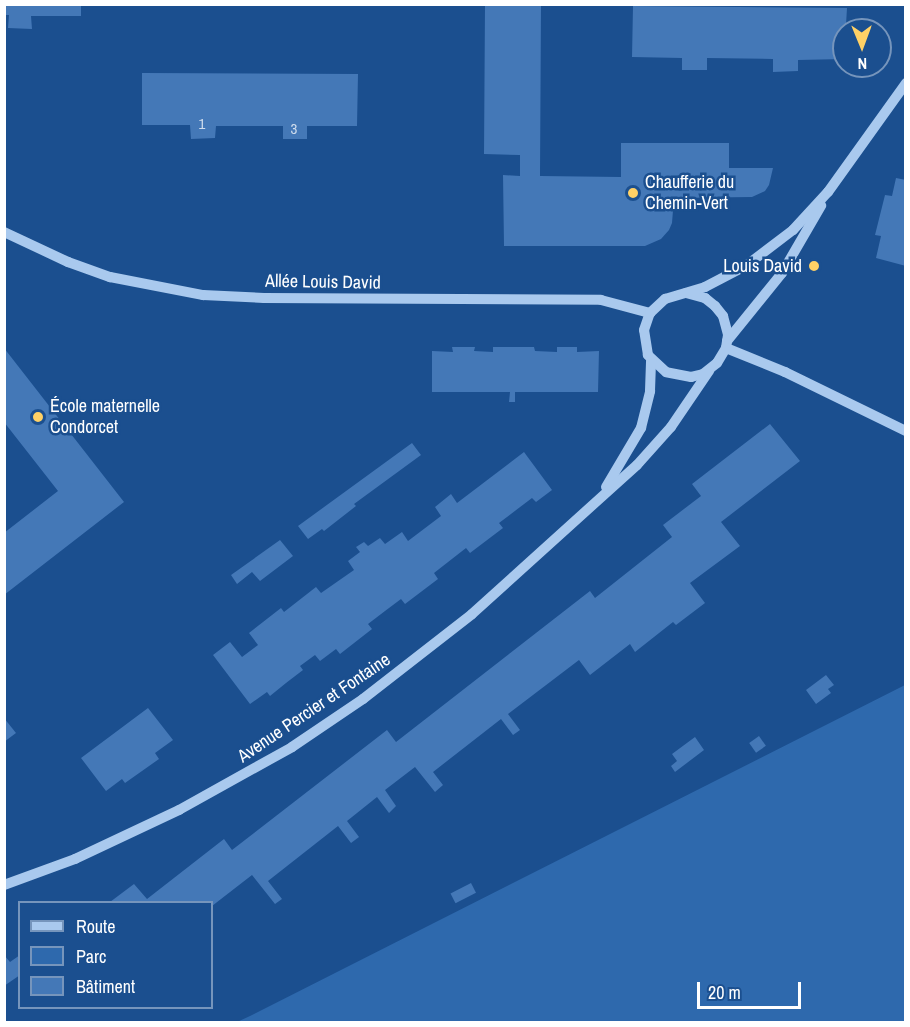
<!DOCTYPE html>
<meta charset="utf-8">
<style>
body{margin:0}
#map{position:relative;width:910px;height:1027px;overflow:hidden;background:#1b4f8f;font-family:"Archivo Narrow",sans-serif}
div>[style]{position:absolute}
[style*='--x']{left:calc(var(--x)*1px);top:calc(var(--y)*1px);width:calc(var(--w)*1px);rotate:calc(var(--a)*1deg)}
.green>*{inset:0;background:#2e69ad}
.building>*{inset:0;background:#4478b7;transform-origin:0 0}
.minor>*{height:10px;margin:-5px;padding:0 5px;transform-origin:5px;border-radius:5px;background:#a9c9ee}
.dots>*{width:16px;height:16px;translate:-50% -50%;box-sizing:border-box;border:3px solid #1b4f8f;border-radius:50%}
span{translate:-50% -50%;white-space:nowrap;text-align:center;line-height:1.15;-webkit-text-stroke:5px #1b4f8f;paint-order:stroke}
.number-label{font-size:15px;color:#d0dded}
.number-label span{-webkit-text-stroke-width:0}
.poi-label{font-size:18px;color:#fff}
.left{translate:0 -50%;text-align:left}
.right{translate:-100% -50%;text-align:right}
.street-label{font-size:18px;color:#fff}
.frame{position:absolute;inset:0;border:6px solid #fff;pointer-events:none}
.legend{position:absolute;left:18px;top:901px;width:195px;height:108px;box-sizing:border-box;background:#1b4f8f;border:2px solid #7695bc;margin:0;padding:8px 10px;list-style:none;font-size:18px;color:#fff}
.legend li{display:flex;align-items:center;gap:12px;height:30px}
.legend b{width:30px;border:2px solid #7695bc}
.north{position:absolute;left:832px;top:18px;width:60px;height:60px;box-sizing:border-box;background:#1b4f8f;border:2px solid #7695bc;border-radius:50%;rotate:179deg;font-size:16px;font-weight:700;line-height:24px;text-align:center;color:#fff}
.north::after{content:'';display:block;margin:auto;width:21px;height:27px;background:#ffd166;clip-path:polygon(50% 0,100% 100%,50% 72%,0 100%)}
.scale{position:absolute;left:697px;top:982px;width:104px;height:27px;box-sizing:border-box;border:3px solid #fff;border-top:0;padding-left:8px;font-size:18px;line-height:21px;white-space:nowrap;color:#fff;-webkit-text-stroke:4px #1b4f8f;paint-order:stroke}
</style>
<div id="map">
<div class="green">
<i style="clip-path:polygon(905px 685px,905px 1022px,237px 1022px,250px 1016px)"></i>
</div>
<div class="building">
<i style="clip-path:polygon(4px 4px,81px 4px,81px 16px,31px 16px,32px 29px,8px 28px,9px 15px,4px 15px)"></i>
<i style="clip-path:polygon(485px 4px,541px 4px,540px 176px,621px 177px,621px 143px,729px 143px,729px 168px,773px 168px,769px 185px,765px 191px,752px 197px,674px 198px,672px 223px,669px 230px,661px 239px,645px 246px,504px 246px,503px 175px,520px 176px,520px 155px,484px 154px)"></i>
<i style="clip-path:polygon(633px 6px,847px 8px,844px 59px,798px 60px,798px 71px,773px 72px,773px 59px,707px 58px,707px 70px,682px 70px,682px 58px,632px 57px)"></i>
<i style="clip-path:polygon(142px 73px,358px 74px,357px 126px,307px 126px,307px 139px,283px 139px,283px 126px,216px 126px,215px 138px,191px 139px,190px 125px,142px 125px)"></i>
<i style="clip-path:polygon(896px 178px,906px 180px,906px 266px,876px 258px,881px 236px,875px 235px,885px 195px,892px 196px)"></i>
<i style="clip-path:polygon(452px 347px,475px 347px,474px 351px,493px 352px,493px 347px,534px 347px,535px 351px,557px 352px,557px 347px,577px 347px,577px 352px,599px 351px,598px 392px,515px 392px,515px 402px,509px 402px,510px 392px,432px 392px,432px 351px,453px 352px)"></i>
<i style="clip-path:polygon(4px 348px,124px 502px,4px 595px,4px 533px,58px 491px,4px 422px)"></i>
<i style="clip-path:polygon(770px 424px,800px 461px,721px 522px,740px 546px,690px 583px,705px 603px,676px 625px,673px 622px,635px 652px,630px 644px,590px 675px,579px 660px,508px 714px,520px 730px,513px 735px,501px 719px,433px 772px,443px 785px,435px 792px,415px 767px,385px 790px,396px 806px,389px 813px,377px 797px,347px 821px,359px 837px,351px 843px,338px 826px,268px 881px,282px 899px,275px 904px,252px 875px,212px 906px,212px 902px,110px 902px,134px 884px,147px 899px,224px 839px,232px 850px,387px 730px,396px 742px,590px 591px,595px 598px,672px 537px,663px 525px,701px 496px,692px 484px)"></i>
<i style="clip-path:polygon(412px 443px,421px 455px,354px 504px,356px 506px,324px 531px,322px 529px,308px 539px,298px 526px)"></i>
<i style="clip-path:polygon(524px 452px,552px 490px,536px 502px,532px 498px,499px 523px,503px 528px,470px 553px,466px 548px,434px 573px,438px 579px,405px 604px,401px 599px,385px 611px,368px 624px,372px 629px,340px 654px,336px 649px,320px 661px,315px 655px,300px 666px,303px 670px,286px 683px,270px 696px,267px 692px,250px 704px,213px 655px,230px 642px,242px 657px,258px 645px,249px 633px,281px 608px,284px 612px,316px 587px,321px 593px,354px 570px,348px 561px,360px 552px,356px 547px,364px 542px,368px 546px,380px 538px,385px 544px,402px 532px,408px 541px,441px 516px,435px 507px,451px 494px,457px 503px)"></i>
<i style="clip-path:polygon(280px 540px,293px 556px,260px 581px,252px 572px,237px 584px,231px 575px)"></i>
<i style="clip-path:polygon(826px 675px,834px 685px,828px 689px,831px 693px,816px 704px,806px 690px)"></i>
<i style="clip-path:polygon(148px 708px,173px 740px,155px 753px,159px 759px,125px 783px,122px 779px,106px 791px,81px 758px)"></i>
<i style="clip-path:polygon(4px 718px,16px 733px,4px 742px)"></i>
<i style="left:759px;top:736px;width:12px;height:12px;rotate:55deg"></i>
<i style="clip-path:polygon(695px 737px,704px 750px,675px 772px,671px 766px,677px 761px,672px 754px)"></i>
<i style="left:471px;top:883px;width:11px;height:23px;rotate:63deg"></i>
<i style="clip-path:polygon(4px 955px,10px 962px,20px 955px,20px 975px,4px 986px)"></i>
</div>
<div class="minor">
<i style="--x:4;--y:232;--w:71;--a:25.1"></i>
<i style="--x:68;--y:262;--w:45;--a:19.7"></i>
<i style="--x:110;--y:277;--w:95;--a:11"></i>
<i style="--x:203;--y:295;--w:61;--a:2.8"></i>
<i style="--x:264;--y:298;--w:337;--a:0.3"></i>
<i style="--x:601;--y:300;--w:51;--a:14.9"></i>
<i style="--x:686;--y:293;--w:20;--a:15"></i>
<i style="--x:705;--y:298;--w:13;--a:39"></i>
<i style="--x:715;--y:306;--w:13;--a:51"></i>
<i style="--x:723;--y:316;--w:20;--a:75"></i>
<i style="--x:728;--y:335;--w:13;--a:99"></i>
<i style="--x:726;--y:348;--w:17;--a:121"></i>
<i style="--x:717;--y:363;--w:18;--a:142"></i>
<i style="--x:703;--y:374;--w:12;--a:166"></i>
<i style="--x:691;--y:377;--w:25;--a:-169"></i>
<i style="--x:666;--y:372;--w:25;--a:-137"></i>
<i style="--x:648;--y:355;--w:25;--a:-99"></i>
<i style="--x:644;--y:330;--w:18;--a:-71"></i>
<i style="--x:650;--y:313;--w:21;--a:-43"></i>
<i style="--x:665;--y:299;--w:42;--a:-16.7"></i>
<i style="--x:705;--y:287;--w:47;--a:-27.6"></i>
<i style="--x:747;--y:265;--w:58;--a:-37.3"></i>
<i style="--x:793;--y:230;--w:52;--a:-47.4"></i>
<i style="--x:828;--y:192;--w:134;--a:-54.4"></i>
<i style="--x:727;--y:341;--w:87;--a:-51"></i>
<i style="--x:782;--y:273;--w:78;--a:-59.8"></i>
<i style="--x:726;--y:348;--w:64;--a:22.1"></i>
<i style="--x:785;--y:372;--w:135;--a:26"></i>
<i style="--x:606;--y:487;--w:69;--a:-59.3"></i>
<i style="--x:641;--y:428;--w:38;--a:-76"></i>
<i style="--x:650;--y:391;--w:31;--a:-88"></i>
<i style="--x:4;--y:885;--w:76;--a:-20.1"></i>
<i style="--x:75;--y:859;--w:115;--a:-25.2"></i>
<i style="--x:179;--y:810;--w:129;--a:-29.1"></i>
<i style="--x:292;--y:747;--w:86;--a:-34.1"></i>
<i style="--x:363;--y:699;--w:138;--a:-37.9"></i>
<i style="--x:472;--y:614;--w:222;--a:-42.1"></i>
<i style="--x:637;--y:465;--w:51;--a:-48.2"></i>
<i style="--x:671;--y:427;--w:68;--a:-55.8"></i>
</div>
<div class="dots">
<i style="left:633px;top:193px;background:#ffd166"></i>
<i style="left:814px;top:266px;background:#ffd166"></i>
<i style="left:38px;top:417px;background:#ffd166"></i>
</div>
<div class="number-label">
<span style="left:202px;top:124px">1</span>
<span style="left:294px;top:129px">3</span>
</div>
<div class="poi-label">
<span class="left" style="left:645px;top:193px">Chaufferie du<br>Chemin-Vert</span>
<span class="right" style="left:802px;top:266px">Louis David</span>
<span class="left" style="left:50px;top:417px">École maternelle<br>Condorcet</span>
</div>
<div class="street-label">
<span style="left:323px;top:282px;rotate:1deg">Allée Louis David</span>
<span style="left:314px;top:708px;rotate:-34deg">Avenue Percier et Fontaine</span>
</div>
<div class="frame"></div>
<ul class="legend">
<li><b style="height:8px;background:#a9c9ee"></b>Route</li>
<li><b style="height:16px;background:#2e69ad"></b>Parc</li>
<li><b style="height:16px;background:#4478b7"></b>Bâtiment</li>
</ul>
<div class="north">N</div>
<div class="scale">20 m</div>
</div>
